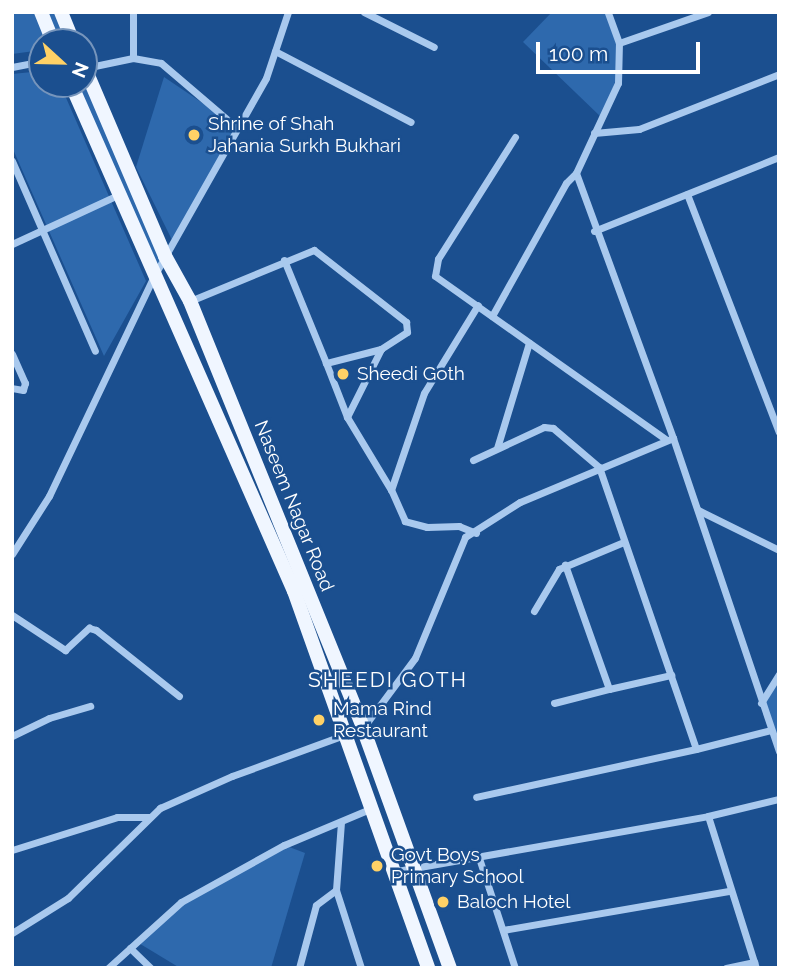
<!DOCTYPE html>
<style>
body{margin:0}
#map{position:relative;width:791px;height:980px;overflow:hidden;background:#1b4f8f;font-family:Raleway,sans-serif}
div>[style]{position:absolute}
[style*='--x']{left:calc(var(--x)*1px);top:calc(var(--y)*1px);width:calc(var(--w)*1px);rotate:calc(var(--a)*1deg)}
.green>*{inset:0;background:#2e69ad}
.street>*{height:7px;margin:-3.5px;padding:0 3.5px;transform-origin:3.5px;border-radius:3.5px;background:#a9c9ee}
.primary>*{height:14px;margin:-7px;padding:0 7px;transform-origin:7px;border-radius:7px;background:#f0f6ff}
.dots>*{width:19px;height:19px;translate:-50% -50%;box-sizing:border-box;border:4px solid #1b4f8f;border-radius:50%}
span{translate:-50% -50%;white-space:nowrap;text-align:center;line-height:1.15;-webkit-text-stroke:5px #1b4f8f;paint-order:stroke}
.poi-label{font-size:19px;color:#fff}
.left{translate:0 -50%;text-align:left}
.street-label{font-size:19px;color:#fff}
.neighbourhood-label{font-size:21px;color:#fff;letter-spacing:2px}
.frame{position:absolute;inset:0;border:14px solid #fff;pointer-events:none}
.north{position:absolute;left:28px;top:28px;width:70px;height:70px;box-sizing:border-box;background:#1b4f8f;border:2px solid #7695bc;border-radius:50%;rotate:112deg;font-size:19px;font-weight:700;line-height:28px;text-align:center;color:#fff}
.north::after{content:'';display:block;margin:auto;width:24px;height:32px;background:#ffd166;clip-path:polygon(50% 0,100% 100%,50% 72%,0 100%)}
.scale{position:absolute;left:536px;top:42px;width:164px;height:32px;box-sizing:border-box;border:4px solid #fff;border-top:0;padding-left:9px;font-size:21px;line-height:24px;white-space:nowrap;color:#fff;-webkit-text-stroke:5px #1b4f8f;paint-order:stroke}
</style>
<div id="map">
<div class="green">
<i style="clip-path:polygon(12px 12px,61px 12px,73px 42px,42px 42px,42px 50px,12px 54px)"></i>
<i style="clip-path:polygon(552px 12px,608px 12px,622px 63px,602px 118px,523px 42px)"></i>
<i style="clip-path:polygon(84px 67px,165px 256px,154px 276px,71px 84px,84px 84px)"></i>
<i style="clip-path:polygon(42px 71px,42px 84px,60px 84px,146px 281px,104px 356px,12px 147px,12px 74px)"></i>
<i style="clip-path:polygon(164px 77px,238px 127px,173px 242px,136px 167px)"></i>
<i style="clip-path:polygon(779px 674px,779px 752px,761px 703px)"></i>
<i style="clip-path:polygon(284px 845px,305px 853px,271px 968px,180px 968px,137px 942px,181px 902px)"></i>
</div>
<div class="street">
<i style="--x:364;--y:12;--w:78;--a:26.6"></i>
<i style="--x:619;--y:43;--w:94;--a:-19.2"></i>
<i style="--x:275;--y:51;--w:153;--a:27.6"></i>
<i style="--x:133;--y:58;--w:46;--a:-90"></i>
<i style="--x:12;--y:67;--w:31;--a:-11"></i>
<i style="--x:85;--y:68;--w:49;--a:-11.8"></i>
<i style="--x:133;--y:58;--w:28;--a:10"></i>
<i style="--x:161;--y:63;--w:100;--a:40.5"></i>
<i style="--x:594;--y:133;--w:45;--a:-5.1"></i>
<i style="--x:639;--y:129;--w:150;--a:-21.4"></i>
<i style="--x:515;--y:137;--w:144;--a:122.3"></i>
<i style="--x:438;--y:259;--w:17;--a:100"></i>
<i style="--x:435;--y:276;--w:282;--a:35.3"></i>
<i style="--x:12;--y:161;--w:207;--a:66.4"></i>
<i style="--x:687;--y:194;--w:255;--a:68.9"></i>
<i style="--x:594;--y:231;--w:199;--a:-21.8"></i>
<i style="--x:12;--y:244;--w:117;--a:-24.8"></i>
<i style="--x:284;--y:260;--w:111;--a:67.8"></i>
<i style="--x:190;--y:301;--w:134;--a:-22.4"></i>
<i style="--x:314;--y:250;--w:117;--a:38"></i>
<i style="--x:406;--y:322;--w:10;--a:84"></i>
<i style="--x:407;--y:332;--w:31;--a:147"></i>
<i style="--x:381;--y:349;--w:57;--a:165.7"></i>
<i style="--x:326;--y:363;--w:58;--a:68.7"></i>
<i style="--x:347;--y:417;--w:85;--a:58.9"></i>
<i style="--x:492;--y:316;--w:152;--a:-60.9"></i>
<i style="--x:566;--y:183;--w:14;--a:-45"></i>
<i style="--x:12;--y:354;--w:32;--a:66"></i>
<i style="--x:25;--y:383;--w:7;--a:106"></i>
<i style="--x:23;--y:390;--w:11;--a:-170"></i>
<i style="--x:347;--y:417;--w:76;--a:-63.4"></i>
<i style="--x:673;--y:438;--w:331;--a:71.3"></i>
<i style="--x:497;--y:448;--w:110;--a:-73.1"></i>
<i style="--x:473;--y:460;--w:78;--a:-24.9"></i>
<i style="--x:544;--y:427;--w:9;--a:6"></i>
<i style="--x:553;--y:428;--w:60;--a:40.3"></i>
<i style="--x:599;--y:467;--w:298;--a:71"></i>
<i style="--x:696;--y:749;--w:225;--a:167.7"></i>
<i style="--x:698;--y:510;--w:90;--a:26.3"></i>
<i style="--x:476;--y:533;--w:18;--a:-158"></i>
<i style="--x:459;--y:526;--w:32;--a:178"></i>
<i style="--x:427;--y:527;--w:23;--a:-165"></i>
<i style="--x:405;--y:521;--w:34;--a:-114"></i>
<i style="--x:391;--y:490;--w:102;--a:-71.2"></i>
<i style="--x:424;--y:393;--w:103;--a:-58.5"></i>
<i style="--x:12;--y:554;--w:69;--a:-57.5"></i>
<i style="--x:49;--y:496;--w:244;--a:-64.5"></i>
<i style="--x:154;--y:276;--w:227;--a:-60.5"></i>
<i style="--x:266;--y:78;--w:70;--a:-71.6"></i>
<i style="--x:534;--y:611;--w:49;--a:-59.2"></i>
<i style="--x:559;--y:569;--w:70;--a:-22.6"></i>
<i style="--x:12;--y:615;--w:64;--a:33.4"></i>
<i style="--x:65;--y:650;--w:33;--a:-43"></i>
<i style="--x:89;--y:628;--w:7;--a:16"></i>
<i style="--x:96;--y:630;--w:106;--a:38.5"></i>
<i style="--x:609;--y:689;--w:64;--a:-12.7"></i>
<i style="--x:554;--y:703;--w:57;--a:-14.3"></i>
<i style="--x:609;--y:689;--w:132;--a:-109.5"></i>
<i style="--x:761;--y:703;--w:34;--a:-58"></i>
<i style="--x:12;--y:736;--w:41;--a:-25.9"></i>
<i style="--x:49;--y:718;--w:43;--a:-16.3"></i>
<i style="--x:696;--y:749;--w:77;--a:-14.2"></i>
<i style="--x:708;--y:816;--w:159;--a:72.5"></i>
<i style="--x:12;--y:850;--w:110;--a:-17.4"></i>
<i style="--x:117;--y:817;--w:32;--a:0"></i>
<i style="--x:479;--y:858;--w:116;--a:71.9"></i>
<i style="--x:397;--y:871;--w:316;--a:-10"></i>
<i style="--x:708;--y:816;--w:73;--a:-13.5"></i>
<i style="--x:336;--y:890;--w:82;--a:72.2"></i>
<i style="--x:503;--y:930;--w:229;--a:-9.8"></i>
<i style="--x:12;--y:933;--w:66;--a:-32"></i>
<i style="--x:68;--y:898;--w:129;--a:-44.4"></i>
<i style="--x:160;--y:808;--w:79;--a:-24"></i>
<i style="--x:232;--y:776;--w:140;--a:-20.1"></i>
<i style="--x:363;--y:728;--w:87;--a:-53.4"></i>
<i style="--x:415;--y:658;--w:131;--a:-67.5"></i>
<i style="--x:465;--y:537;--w:65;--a:-32.5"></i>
<i style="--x:520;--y:502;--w:166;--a:-22.7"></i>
<i style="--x:673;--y:438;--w:282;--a:-110.1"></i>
<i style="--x:576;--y:173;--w:99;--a:-65"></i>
<i style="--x:618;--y:83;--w:40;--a:-88.6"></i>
<i style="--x:619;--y:43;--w:33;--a:-110"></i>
<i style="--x:130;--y:948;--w:29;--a:44"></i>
<i style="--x:108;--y:968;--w:98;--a:-42.1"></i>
<i style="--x:181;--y:902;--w:118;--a:-29"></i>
<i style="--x:284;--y:845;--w:95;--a:-22.8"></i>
<i style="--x:299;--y:968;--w:65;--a:-74.9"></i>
<i style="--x:316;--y:905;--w:25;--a:-37"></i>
<i style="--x:336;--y:890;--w:68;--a:-85.8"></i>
<i style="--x:726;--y:968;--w:29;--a:-12"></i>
</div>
<div class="primary">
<i style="--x:41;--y:12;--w:32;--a:68"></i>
<i style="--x:61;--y:12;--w:32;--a:68"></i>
<i style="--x:84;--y:66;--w:207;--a:66.9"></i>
<i style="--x:165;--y:256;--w:51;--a:60.9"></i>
<i style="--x:190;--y:301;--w:461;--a:67.9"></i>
<i style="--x:363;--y:728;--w:255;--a:70.1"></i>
<i style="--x:71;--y:84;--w:554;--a:66.26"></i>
<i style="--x:294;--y:591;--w:400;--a:70.4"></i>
</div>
<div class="dots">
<i style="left:194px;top:135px;background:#ffd166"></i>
<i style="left:343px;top:374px;background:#ffd166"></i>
<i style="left:319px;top:720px;background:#ffd166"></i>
<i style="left:377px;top:866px;background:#ffd166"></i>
<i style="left:443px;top:902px;background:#ffd166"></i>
</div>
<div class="poi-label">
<span class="left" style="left:208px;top:135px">Shrine of Shah<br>Jahania Surkh Bukhari</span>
<span class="left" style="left:357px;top:374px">Sheedi Goth</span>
<span class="left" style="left:333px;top:720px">Mama Rind<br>Restaurant</span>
<span class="left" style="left:391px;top:866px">Govt Boys<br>Primary School</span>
<span class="left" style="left:457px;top:902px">Baloch Hotel</span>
</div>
<div class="street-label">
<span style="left:294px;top:506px;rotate:68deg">Naseem Nagar Road</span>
</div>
<div class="neighbourhood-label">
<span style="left:388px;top:680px">SHEEDI GOTH</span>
</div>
<div class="frame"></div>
<div class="north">N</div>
<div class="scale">100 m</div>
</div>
